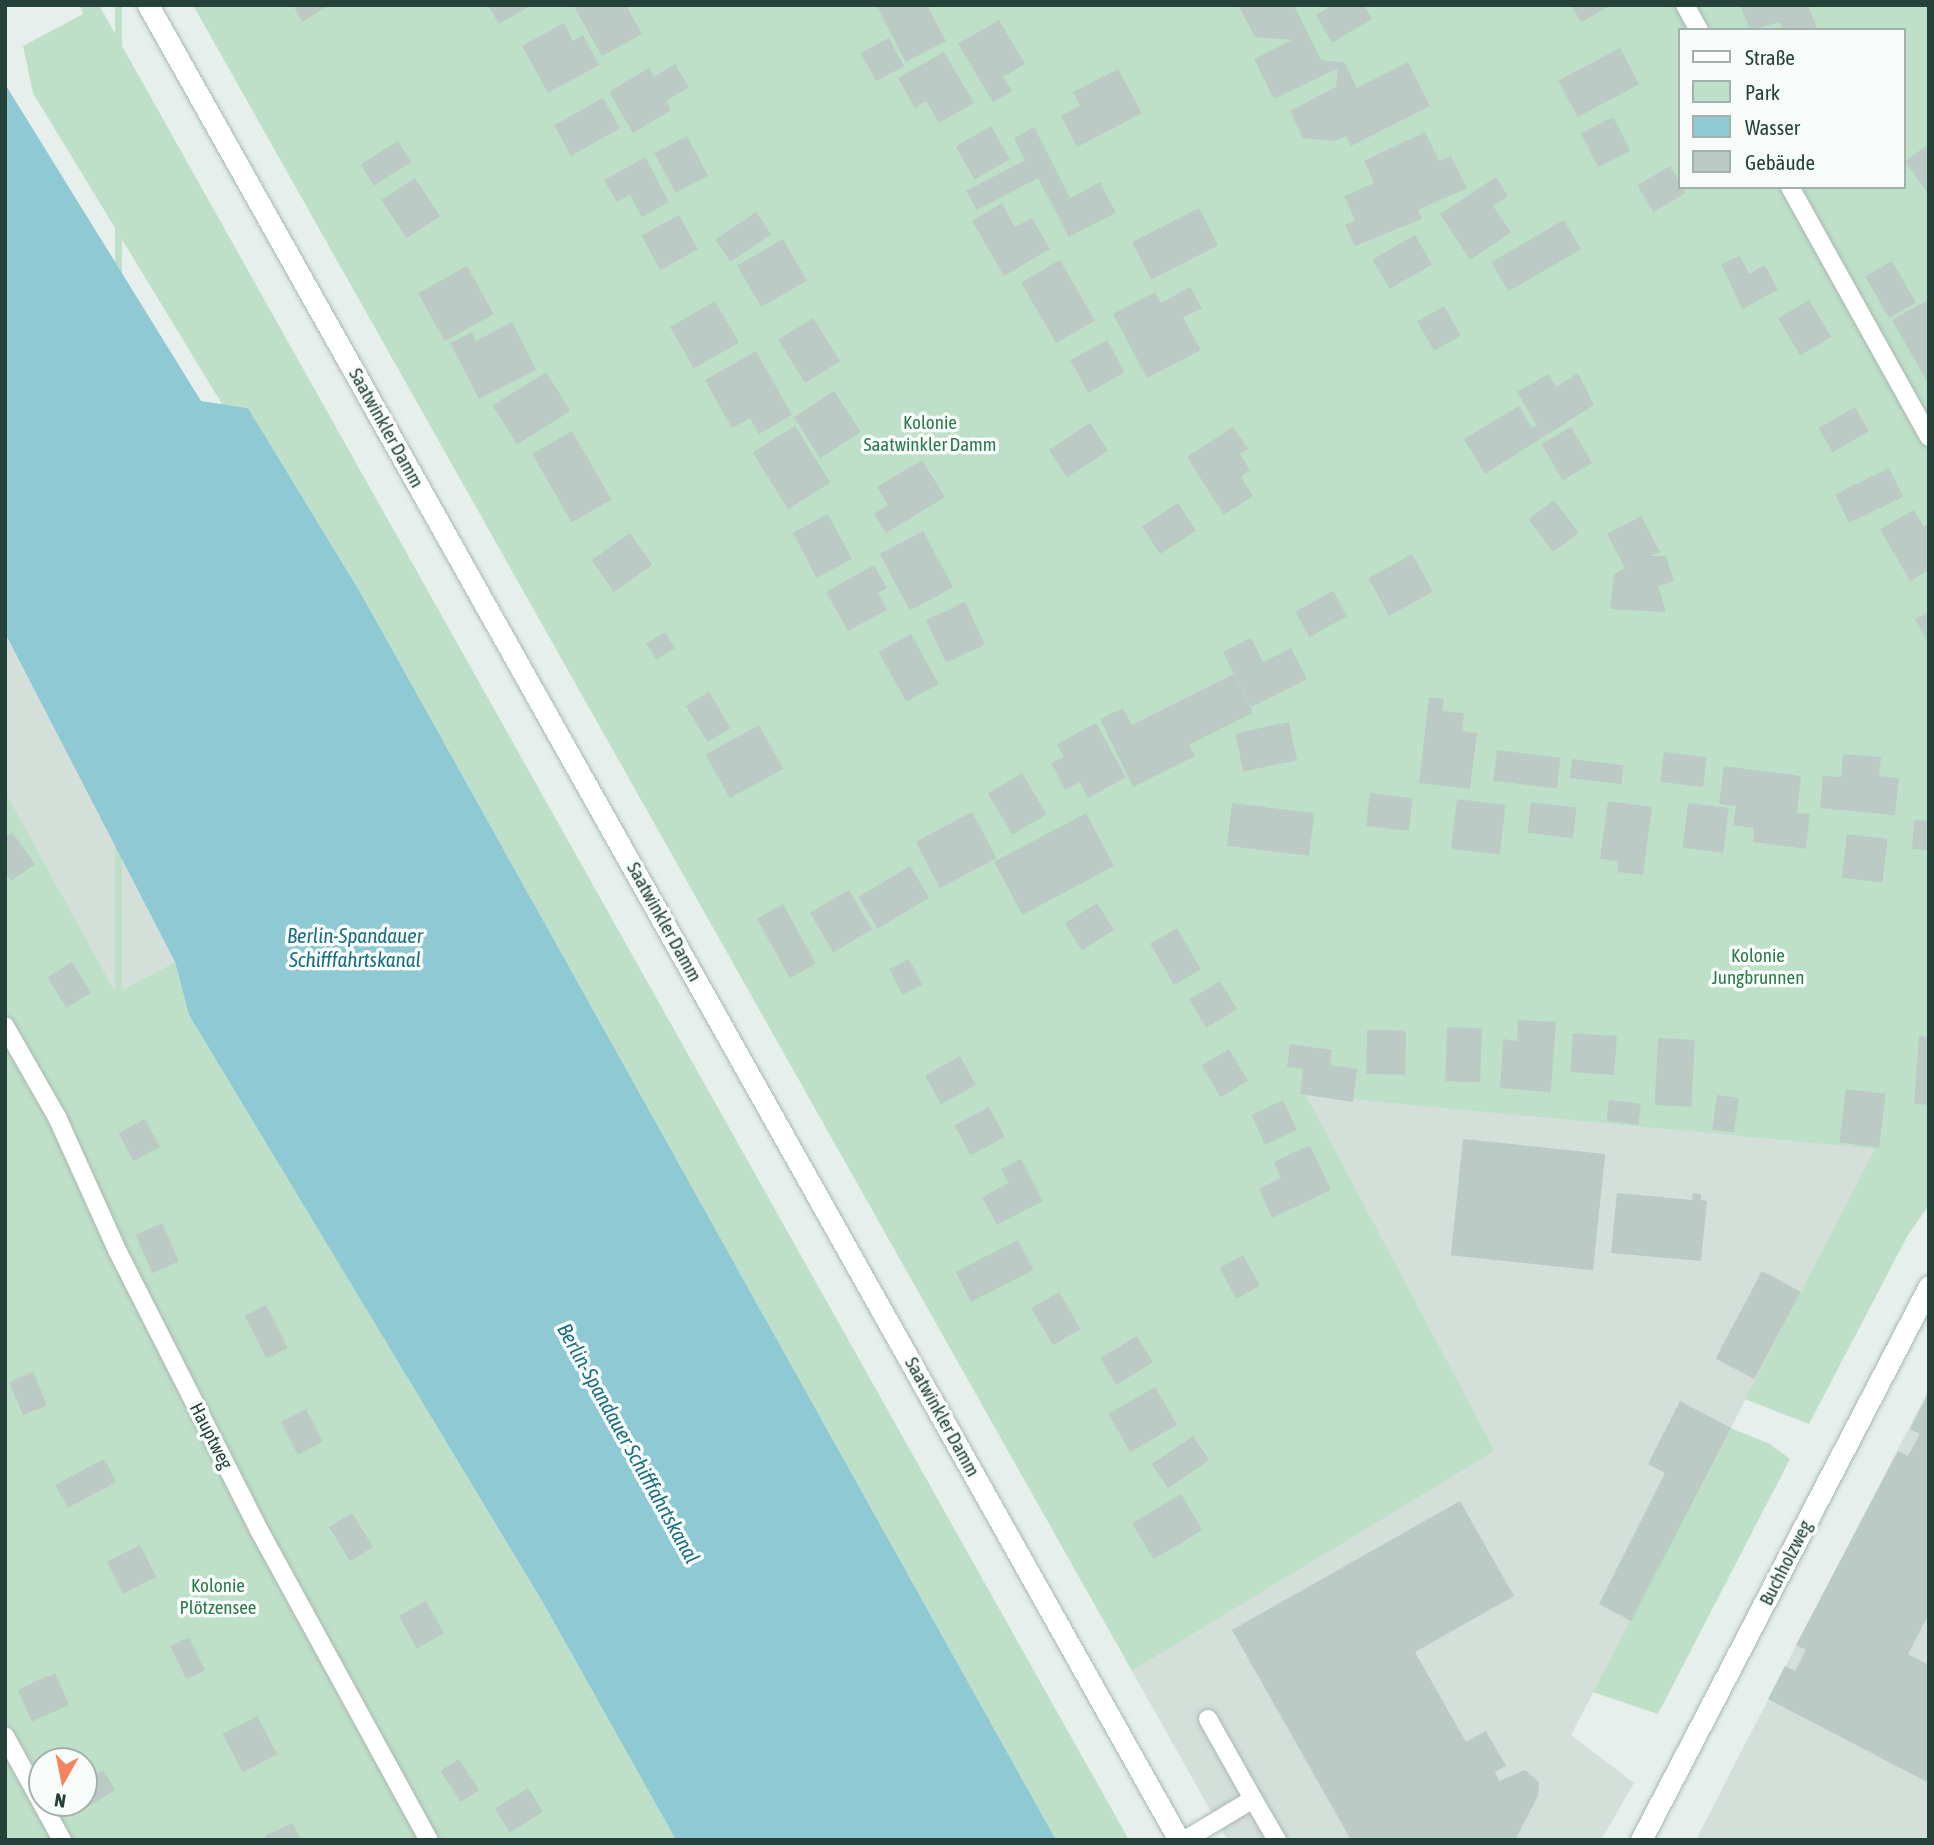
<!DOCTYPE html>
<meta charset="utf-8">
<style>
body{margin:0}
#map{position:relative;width:1934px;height:1845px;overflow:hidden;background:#e6efeb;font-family:"Asap Condensed",sans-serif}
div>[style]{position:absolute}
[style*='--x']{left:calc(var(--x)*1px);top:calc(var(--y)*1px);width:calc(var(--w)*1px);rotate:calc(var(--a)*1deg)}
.built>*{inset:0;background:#d4dfda}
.green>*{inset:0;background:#bfe0c8;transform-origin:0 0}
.water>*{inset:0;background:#8ec9d4}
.building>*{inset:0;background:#bbcac4;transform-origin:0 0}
.roads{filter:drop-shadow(0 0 2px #a8b8b2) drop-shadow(0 0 2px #a8b8b2)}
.lane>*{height:18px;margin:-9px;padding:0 9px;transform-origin:9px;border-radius:9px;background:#fff}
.street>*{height:21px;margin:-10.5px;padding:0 10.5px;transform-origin:10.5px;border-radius:10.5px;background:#fff}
.secondary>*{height:21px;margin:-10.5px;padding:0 10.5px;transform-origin:10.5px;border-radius:10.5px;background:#fff}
span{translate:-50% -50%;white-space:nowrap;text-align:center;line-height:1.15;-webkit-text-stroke:7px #f7fbf9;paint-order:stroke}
.park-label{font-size:19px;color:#2d7a4b}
.street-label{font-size:19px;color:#24423a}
.water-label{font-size:21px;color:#1c6f80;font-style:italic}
.frame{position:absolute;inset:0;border:7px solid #24423a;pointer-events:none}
.legend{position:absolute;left:1678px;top:28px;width:228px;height:161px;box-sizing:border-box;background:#f7fbf9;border:2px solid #a3b1ad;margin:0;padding:9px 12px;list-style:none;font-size:21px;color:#24423a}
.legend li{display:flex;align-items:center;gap:14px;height:35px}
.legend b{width:35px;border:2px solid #a3b1ad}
.north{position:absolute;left:28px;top:1747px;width:70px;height:70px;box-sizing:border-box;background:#f7fbf9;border:2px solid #a3b1ad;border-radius:50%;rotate:189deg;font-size:19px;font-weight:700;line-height:28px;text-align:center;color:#24423a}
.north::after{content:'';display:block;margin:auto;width:24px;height:32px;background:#f4845f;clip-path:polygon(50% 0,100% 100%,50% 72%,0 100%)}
</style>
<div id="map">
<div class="built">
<i style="clip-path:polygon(5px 633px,175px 962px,116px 993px,5px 791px)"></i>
<i style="clip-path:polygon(1306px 1095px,1876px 1149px,1571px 1735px,1634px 1783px,1601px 1840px,1227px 1840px,1132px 1671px,1495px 1451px)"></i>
<i style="clip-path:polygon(1929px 1389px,1929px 1840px,1696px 1840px,1741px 1752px)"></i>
</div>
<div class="green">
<i style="clip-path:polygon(80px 5px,99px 5px,1129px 1840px,1056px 1840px,360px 592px,248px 408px,222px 404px,33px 93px,23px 46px,83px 14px)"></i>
<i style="left:115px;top:5px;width:7px;height:2105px"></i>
<i style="clip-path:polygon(evenodd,193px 5px,1929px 5px,1929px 1205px,1908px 1235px,1809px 1424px,1745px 1399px,1875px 1149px,1306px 1095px,1495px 1451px,1132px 1671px,193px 5px,1680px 30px,1904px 30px,1904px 187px,1680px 187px,1680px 30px)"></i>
<i style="clip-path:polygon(evenodd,5px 791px,116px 993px,175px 962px,189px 1015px,542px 1601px,676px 1840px,5px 1840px,5px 791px,42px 1761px,84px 1761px,84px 1803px,42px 1803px,42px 1761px)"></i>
<i style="clip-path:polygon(1731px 1428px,1770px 1444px,1790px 1459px,1658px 1714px,1593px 1692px)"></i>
</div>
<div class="water">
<i style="clip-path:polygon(5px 84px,201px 401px,248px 408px,360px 592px,1056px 1840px,676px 1840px,542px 1601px,189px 1015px,175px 962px,5px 633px)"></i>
</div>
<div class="building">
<i style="clip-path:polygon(293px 5px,330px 5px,302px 22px)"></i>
<i style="clip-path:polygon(488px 5px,532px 5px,499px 24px)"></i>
<i style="clip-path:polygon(573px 5px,626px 5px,642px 34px,602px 56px)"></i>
<i style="clip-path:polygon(881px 5px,927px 5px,946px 41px,906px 62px,877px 7px)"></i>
<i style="clip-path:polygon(1238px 5px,1294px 5px,1321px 60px,1345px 63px,1357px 88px,1408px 62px,1430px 106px,1351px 146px,1346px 136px,1335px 141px,1303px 138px,1290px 111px,1336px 87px,1338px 68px,1274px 99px,1254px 59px,1292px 40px,1255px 37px)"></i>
<i style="clip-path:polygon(1332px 5px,1364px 5px,1372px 19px,1332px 43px,1316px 15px)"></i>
<i style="clip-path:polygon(1571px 5px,1612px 5px,1581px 22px)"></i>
<i style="clip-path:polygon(1740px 5px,1808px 5px,1818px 30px,1783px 30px,1780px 22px,1750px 30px)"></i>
<i style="clip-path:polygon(999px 20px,1025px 64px,1003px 77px,1012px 91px,993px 102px,958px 44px)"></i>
<i style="clip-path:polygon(564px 23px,573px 41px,583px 35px,599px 65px,548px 93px,522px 46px)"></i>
<i style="left:889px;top:38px;width:32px;height:32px;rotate:62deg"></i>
<i style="left:1620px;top:48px;width:41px;height:70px;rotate:62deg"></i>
<i style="clip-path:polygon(944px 52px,974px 103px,939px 123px,926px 101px,915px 108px,898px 78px)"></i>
<i style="clip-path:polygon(675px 64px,689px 87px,666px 101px,671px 110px,633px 133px,609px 92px,649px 68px,654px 77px)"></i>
<i style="clip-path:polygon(1118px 69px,1142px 113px,1077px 147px,1061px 116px,1080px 106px,1073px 92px)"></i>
<i style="left:603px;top:98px;width:35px;height:56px;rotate:61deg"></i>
<i style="left:1613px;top:117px;width:38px;height:36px;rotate:63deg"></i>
<i style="left:991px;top:126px;width:38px;height:41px;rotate:60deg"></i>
<i style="clip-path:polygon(1034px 127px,1070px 198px,1100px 182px,1116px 213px,1069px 237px,1038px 178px,977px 210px,966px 191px,1025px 160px,1014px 138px)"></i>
<i style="clip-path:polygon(1425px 132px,1439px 161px,1451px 156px,1467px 188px,1418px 210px,1422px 219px,1355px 246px,1345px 225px,1355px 220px,1344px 196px,1374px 183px,1364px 161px)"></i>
<i style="left:687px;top:136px;width:45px;height:37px;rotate:62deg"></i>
<i style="left:398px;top:141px;width:25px;height:44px;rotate:58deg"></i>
<i style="clip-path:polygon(1929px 144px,1929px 195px,1905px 161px)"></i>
<i style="clip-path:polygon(645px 157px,669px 202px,642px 217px,630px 195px,617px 202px,604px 180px)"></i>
<i style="left:1670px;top:166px;width:31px;height:38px;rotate:59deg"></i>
<i style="clip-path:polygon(1496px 177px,1508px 196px,1493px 206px,1511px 232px,1470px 260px,1440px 214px)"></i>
<i style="left:415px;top:178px;width:46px;height:40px;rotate:57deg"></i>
<i style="clip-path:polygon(1002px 203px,1015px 227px,1032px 218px,1050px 249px,1004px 276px,972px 221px)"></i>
<i style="left:1199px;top:208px;width:42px;height:75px;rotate:63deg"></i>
<i style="left:756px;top:212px;width:27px;height:49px;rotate:56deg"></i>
<i style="left:679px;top:215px;width:39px;height:43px;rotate:61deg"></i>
<i style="left:1564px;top:220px;width:34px;height:84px;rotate:60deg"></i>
<i style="left:1415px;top:235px;width:34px;height:49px;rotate:60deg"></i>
<i style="left:783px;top:239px;width:48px;height:53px;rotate:60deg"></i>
<i style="clip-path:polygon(1740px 256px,1749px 274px,1765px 265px,1778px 290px,1742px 309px,1721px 264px)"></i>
<i style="left:1060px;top:260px;width:70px;height:45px;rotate:60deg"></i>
<i style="left:1892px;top:261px;width:48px;height:31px;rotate:60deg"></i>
<i style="left:467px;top:266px;width:55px;height:56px;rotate:61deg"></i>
<i style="clip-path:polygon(1190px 287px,1202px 308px,1183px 317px,1201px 350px,1147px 378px,1113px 314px,1155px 292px,1161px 303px)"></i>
<i style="left:1809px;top:300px;width:43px;height:36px;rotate:59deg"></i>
<i style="left:715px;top:301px;width:48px;height:52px;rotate:60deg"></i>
<i style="clip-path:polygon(1926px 301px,1929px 306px,1929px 385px,1892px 320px)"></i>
<i style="left:1444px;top:306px;width:34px;height:31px;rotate:60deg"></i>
<i style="left:813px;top:318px;width:51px;height:41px;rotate:58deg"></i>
<i style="clip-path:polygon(512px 322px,536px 370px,479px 399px,450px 343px,472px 332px,476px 341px)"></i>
<i style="left:1107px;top:340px;width:37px;height:42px;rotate:61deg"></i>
<i style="clip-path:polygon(756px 351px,792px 415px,759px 434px,750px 418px,732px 428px,705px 380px)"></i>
<i style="left:546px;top:372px;width:46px;height:63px;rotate:58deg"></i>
<i style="clip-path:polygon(1578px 373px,1594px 405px,1485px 474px,1464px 439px,1519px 406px,1532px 428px,1537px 425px,1517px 392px,1548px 374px,1556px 387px)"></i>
<i style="left:834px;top:391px;width:49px;height:48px;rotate:57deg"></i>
<i style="left:1855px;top:407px;width:28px;height:42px;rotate:60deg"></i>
<i style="left:1090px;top:423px;width:33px;height:49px;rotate:57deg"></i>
<i style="left:795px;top:426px;width:67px;height:50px;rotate:58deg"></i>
<i style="clip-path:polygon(1233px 427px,1248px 449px,1240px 454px,1250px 470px,1241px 477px,1253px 496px,1224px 515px,1187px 457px)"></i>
<i style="left:1571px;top:427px;width:42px;height:34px;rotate:60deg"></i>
<i style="left:572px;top:431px;width:79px;height:46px;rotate:60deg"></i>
<i style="clip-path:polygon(922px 460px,945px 497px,886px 533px,874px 514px,888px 505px,877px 487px)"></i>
<i style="left:1889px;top:468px;width:32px;height:60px;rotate:64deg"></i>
<i style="left:1554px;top:500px;width:41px;height:32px;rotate:53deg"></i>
<i style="left:1178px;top:503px;width:33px;height:43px;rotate:57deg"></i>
<i style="clip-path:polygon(1914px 510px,1924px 527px,1929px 524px,1929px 570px,1910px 581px,1880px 529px)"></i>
<i style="left:828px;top:514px;width:51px;height:40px;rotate:62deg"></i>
<i style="clip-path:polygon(1641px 516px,1660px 552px,1650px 556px,1666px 556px,1674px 581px,1658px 586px,1666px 612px,1610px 609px,1614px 574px,1625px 568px,1607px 534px)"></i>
<i style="left:923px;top:531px;width:64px;height:49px;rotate:62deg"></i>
<i style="left:630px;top:533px;width:39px;height:47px;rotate:55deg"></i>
<i style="left:1412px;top:554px;width:43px;height:50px;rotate:61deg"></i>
<i style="clip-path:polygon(874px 565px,887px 588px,878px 593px,887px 610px,848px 631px,826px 592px)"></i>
<i style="left:1333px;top:591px;width:29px;height:43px;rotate:61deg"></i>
<i style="left:965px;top:602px;width:47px;height:43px;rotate:65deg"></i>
<i style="clip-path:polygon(1929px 611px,1929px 645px,1915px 619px)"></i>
<i style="left:665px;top:632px;width:19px;height:22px;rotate:58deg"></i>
<i style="left:911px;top:634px;width:57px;height:37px;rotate:61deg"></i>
<i style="clip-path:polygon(1251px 638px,1263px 662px,1291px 648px,1307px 679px,1251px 707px,1223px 652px)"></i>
<i style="clip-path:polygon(1234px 674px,1253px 713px,1189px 745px,1195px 756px,1133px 787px,1100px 719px,1123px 708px,1132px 725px)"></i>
<i style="left:709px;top:692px;width:42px;height:27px;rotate:59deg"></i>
<i style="clip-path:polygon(1429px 697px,1444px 699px,1442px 711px,1464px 713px,1462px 731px,1477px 733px,1470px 789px,1419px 783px)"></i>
<i style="left:1289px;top:722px;width:39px;height:55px;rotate:78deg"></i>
<i style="clip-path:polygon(1096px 723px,1126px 777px,1088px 798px,1080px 782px,1065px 790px,1051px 763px,1064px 757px,1057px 744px)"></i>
<i style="left:759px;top:725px;width:50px;height:61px;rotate:61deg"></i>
<i style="left:1497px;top:750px;width:64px;height:31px;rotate:7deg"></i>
<i style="left:1664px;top:752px;width:43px;height:30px;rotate:7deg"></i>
<i style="clip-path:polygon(1843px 754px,1881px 757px,1879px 776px,1899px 778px,1895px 815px,1820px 808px,1823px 776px,1841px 777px)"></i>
<i style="left:1572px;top:759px;width:52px;height:19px;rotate:7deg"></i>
<i style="clip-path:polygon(1724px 766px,1801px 776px,1797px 813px,1810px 814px,1806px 849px,1753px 842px,1754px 828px,1733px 825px,1736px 806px,1719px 804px)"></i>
<i style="left:1022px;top:773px;width:48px;height:40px;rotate:59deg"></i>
<i style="left:1370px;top:793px;width:43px;height:33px;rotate:7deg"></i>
<i style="left:1457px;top:799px;width:49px;height:50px;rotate:7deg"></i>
<i style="clip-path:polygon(1608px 801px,1652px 807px,1643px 875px,1617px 872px,1618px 861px,1600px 859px)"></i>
<i style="left:1531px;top:802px;width:46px;height:31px;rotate:7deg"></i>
<i style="left:1232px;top:803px;width:83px;height:43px;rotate:7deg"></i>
<i style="left:1688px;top:803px;width:41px;height:45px;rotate:7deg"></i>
<i style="left:972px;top:812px;width:52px;height:64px;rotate:62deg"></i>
<i style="left:1086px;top:813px;width:60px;height:104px;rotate:62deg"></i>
<i style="left:1914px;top:820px;width:15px;height:29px;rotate:4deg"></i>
<i style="clip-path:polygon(12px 832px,35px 864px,11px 881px,5px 872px,5px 837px)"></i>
<i style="left:1847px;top:834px;width:41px;height:44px;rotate:7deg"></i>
<i style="left:910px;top:866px;width:37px;height:60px;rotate:59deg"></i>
<i style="left:849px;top:890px;width:46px;height:45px;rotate:60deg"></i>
<i style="left:1097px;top:903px;width:32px;height:38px;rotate:58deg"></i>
<i style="left:783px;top:904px;width:68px;height:30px;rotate:61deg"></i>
<i style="left:1177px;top:928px;width:48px;height:31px;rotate:60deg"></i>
<i style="left:909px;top:959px;width:29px;height:22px;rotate:63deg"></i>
<i style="left:72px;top:962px;width:36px;height:29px;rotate:58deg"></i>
<i style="left:1220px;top:981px;width:33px;height:36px;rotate:59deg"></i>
<i style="clip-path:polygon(1518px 1020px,1556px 1022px,1551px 1092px,1500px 1088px,1503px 1039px,1517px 1041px)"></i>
<i style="left:1447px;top:1027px;width:35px;height:54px;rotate:2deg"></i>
<i style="left:1367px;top:1030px;width:39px;height:44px;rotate:1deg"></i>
<i style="left:1573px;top:1033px;width:44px;height:39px;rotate:4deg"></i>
<i style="clip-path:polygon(1919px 1036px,1929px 1037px,1929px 1105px,1914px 1104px)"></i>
<i style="left:1658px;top:1038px;width:37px;height:67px;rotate:3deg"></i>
<i style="clip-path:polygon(1290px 1044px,1332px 1050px,1330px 1065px,1357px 1069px,1353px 1102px,1300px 1094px,1303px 1069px,1287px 1067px)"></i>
<i style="left:1229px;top:1049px;width:37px;height:32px;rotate:59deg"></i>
<i style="left:960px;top:1056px;width:33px;height:40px;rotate:61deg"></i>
<i style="left:1846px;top:1089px;width:40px;height:54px;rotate:7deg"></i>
<i style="left:1717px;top:1095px;width:22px;height:35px;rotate:8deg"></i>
<i style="left:1283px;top:1100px;width:33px;height:35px;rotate:65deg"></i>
<i style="left:1609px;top:1100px;width:32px;height:21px;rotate:7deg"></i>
<i style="left:989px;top:1107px;width:34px;height:39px;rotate:62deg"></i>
<i style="left:145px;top:1119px;width:32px;height:30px;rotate:62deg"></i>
<i style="left:1463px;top:1139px;width:143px;height:117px;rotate:6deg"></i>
<i style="clip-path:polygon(1310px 1145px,1331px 1190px,1272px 1218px,1259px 1189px,1281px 1178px,1274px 1162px)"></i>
<i style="clip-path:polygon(1021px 1159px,1043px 1201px,997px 1225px,982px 1197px,1009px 1183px,1001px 1169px)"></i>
<i style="clip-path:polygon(1617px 1193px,1692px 1200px,1693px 1193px,1701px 1194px,1701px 1200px,1707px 1201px,1701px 1261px,1611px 1253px)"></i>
<i style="left:162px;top:1223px;width:42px;height:29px;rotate:66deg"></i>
<i style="left:1018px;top:1240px;width:34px;height:70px;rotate:63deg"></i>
<i style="left:1243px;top:1255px;width:35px;height:27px;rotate:61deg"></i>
<i style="left:1762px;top:1271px;width:44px;height:99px;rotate:28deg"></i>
<i style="left:1059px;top:1292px;width:43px;height:32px;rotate:60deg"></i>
<i style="left:266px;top:1305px;width:48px;height:24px;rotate:63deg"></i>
<i style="left:1137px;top:1336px;width:31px;height:43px;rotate:59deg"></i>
<i style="left:33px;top:1372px;width:36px;height:26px;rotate:67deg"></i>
<i style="left:1155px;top:1387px;width:44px;height:54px;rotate:60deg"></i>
<i style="clip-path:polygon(1929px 1392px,1929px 1614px,1908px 1654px,1929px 1665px,1929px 1783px,1768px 1699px,1785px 1666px,1795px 1671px,1806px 1650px,1796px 1645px,1898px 1451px,1908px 1456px,1920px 1434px,1910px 1429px)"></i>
<i style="clip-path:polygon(1680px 1401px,1731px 1428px,1631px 1621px,1599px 1604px,1665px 1473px,1648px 1464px)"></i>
<i style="left:306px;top:1409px;width:37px;height:28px;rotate:63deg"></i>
<i style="left:1193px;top:1436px;width:29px;height:50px;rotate:56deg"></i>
<i style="left:104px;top:1459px;width:26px;height:55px;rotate:62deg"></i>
<i style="left:1181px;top:1494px;width:42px;height:57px;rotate:59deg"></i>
<i style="clip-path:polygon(1460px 1501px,1514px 1596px,1415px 1652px,1466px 1742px,1486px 1731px,1506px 1766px,1495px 1772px,1499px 1781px,1525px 1770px,1539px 1782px,1538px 1796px,1515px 1840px,1351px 1840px,1232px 1630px)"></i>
<i style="left:352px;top:1513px;width:40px;height:27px;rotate:58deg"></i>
<i style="left:140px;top:1545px;width:36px;height:37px;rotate:63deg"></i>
<i style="left:426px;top:1601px;width:37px;height:31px;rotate:61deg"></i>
<i style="left:189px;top:1637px;width:37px;height:21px;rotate:64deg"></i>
<i style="left:55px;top:1673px;width:35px;height:41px;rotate:66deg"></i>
<i style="left:257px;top:1716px;width:43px;height:39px;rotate:62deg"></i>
<i style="left:459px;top:1759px;width:37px;height:22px;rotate:57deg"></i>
<i style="clip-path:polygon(103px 1770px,115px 1790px,83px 1810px,79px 1803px,84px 1803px,84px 1781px)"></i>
<i style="left:528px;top:1788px;width:28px;height:39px;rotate:58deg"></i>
<i style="clip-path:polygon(293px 1823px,301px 1840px,266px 1840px,265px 1836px)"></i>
</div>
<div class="roads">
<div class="lane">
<i style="--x:1685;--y:5;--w:29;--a:61"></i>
<i style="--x:1790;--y:187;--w:286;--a:60.9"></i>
<i style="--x:5;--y:1026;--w:105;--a:60.3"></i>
<i style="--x:57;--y:1117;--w:148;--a:65.7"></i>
<i style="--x:118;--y:1252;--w:312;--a:63.1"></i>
<i style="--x:259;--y:1530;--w:354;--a:61.3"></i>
<i style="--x:1208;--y:1719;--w:92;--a:60.6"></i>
<i style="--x:5;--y:1736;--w:119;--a:61.3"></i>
<i style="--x:1185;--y:1840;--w:79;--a:-31.1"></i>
<i style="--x:1253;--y:1799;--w:48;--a:59.7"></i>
</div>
<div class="street">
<i style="--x:1641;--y:1840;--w:624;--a:-62.53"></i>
</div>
<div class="secondary">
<i style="--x:148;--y:5;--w:2105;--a:60.67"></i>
</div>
</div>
<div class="park-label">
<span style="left:930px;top:434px">Kolonie<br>Saatwinkler Damm</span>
<span style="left:1758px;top:967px">Kolonie<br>Jungbrunnen</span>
<span style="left:218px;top:1597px">Kolonie<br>Plötzensee</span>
</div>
<div class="street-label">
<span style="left:386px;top:428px;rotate:61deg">Saatwinkler Damm</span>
<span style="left:664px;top:922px;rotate:61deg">Saatwinkler Damm</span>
<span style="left:942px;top:1417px;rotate:61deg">Saatwinkler Damm</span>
<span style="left:211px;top:1436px;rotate:63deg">Hauptweg</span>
<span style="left:1786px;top:1563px;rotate:-63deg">Buchholzweg</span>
</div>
<div class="water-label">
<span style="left:355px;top:947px">Berlin-Spandauer<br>Schifffahrtskanal</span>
<span style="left:629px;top:1443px;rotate:61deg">Berlin-Spandauer Schifffahrtskanal</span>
</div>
<div class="frame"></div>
<ul class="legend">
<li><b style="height:9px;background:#fff"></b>Straße</li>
<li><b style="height:19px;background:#bfe0c8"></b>Park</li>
<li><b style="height:19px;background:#8ec9d4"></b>Wasser</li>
<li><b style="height:19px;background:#bbcac4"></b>Gebäude</li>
</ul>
<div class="north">N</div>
</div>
